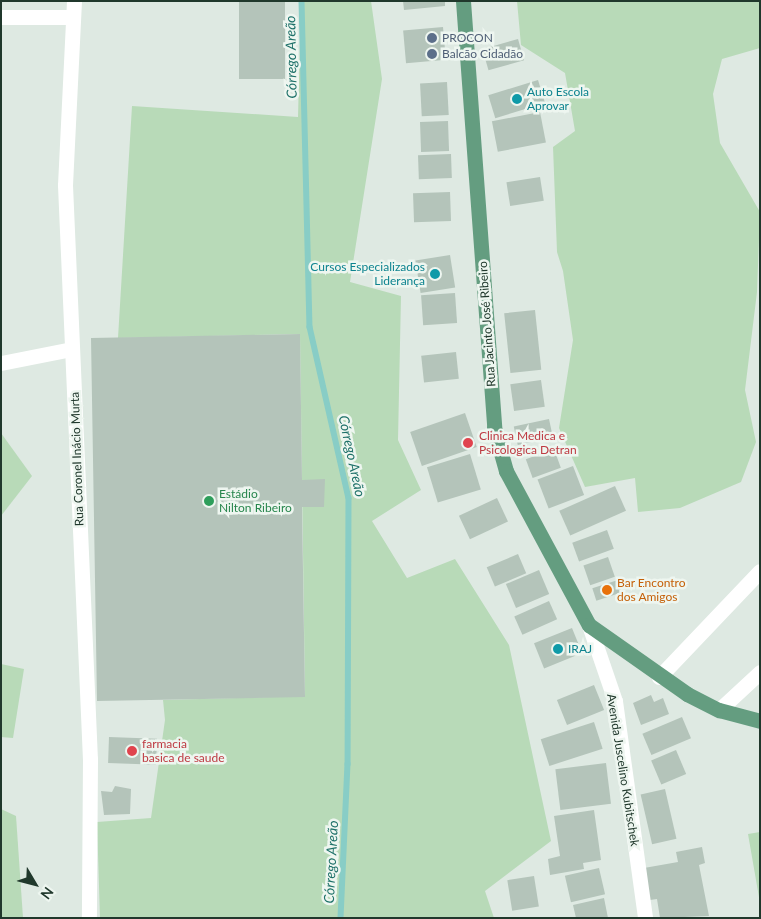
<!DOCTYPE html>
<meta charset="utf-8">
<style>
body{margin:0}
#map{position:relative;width:761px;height:919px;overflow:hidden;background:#dee9e2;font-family:Lato,sans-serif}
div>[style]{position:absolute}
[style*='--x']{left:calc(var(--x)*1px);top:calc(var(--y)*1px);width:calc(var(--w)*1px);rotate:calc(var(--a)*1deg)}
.green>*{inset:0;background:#b8dab8}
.stream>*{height:5.5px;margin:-2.75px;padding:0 2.75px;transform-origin:2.75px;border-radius:2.75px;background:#88cdc6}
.building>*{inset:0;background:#b4c4ba;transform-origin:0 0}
.minor>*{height:15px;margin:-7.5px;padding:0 7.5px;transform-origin:7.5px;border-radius:7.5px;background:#fff}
.major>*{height:15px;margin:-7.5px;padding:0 7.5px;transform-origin:7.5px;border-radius:7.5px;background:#649d80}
.dots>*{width:14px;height:14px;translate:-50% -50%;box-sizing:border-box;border:2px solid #eef6f0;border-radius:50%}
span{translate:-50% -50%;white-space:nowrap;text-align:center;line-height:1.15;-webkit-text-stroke:5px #eef6f0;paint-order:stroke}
.service-label{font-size:12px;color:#4e5e75}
.left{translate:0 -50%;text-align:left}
.culture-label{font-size:12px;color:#0d838f}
.right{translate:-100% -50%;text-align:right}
.street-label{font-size:12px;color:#20382c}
.health-label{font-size:12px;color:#be3a42}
.leisure-label{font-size:12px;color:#27864d}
.food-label{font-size:12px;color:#c56008}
.water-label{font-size:14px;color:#1e7169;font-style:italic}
.frame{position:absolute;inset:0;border:2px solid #20382c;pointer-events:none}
.north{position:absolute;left:10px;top:859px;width:50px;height:50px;-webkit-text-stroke:4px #eef6f0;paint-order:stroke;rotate:127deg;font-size:14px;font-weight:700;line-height:20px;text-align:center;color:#20382c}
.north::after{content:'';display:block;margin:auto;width:18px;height:22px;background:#20382c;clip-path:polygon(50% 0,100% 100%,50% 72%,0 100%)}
</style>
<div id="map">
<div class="green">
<i style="clip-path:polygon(301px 1px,371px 1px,382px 79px,350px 282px,401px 296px,398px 440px,421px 490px,372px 521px,407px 578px,455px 559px,509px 645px,551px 841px,485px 891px,494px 918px,100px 918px,97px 822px,151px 818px,165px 720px,163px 700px,305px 696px,300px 334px,118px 338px,132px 106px,298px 117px)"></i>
<i style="clip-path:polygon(517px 1px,760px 1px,760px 48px,722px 59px,713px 94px,720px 143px,760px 212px,757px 292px,745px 390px,756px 442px,741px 482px,680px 508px,638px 512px,635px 478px,585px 487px,559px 428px,573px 340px,563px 271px,557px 252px,553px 147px,575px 131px,565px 73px,521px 45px)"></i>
<i style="clip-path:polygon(1px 433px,32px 476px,1px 516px)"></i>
<i style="clip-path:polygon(1px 664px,24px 669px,13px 738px,1px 737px)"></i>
<i style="clip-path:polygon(1px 809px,16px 816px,23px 918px,1px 918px)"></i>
<i style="clip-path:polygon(760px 832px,760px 903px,748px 834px)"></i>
</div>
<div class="stream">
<i style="--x:302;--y:1;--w:326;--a:88.6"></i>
<i style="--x:310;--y:327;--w:175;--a:77.2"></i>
<i style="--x:349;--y:498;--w:266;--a:90.2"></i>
<i style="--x:348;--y:764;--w:154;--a:92.6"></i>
</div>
<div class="building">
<i style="left:239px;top:1px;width:46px;height:78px"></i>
<i style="clip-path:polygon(403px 1px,445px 1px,445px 6px,404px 10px)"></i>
<i style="left:443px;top:27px;width:33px;height:40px;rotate:85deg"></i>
<i style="left:518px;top:39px;width:22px;height:37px;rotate:74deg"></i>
<i style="left:538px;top:80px;width:24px;height:52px;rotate:73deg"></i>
<i style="left:447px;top:82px;width:33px;height:27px;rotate:87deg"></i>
<i style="left:540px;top:112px;width:31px;height:49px;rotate:79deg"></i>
<i style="left:448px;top:121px;width:30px;height:28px;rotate:88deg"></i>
<i style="left:451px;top:154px;width:24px;height:33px;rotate:88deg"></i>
<i style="left:540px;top:177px;width:24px;height:34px;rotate:81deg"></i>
<i style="left:450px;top:192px;width:29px;height:37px;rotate:88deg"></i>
<i style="left:450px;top:255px;width:33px;height:35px;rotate:81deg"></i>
<i style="left:455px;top:293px;width:30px;height:34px;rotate:86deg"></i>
<i style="left:535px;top:310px;width:60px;height:31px;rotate:84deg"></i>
<i style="clip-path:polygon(300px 334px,302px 480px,325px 479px,324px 507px,302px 507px,305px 697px,97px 701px,91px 338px)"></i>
<i style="left:456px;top:352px;width:27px;height:35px;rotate:84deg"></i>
<i style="left:541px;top:380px;width:27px;height:31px;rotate:82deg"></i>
<i style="left:465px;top:413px;width:36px;height:58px;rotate:71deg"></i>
<i style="left:549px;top:419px;width:19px;height:36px;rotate:78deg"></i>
<i style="left:554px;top:449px;width:20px;height:30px;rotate:70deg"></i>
<i style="left:470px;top:454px;width:37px;height:45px;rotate:73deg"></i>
<i style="left:573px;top:466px;width:31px;height:38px;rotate:69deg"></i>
<i style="left:615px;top:486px;width:27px;height:61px;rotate:66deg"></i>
<i style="left:497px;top:498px;width:26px;height:42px;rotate:65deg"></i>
<i style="left:607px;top:530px;width:20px;height:37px;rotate:70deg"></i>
<i style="left:518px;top:554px;width:21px;height:34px;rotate:67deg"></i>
<i style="left:608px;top:557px;width:21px;height:26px;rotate:71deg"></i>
<i style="left:539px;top:570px;width:26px;height:36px;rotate:67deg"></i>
<i style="left:618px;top:580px;width:13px;height:27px;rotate:72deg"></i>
<i style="left:549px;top:601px;width:20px;height:38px;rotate:66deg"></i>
<i style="left:572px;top:628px;width:27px;height:41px;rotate:68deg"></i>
<i style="left:594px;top:685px;width:27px;height:40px;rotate:68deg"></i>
<i style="clip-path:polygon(651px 695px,654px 702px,663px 698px,669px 714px,641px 725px,633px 703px)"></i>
<i style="left:682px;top:717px;width:23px;height:43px;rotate:67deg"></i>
<i style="left:594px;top:722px;width:28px;height:56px;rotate:72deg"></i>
<i style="left:109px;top:737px;width:48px;height:26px;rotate:2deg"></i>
<i style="left:676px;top:750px;width:26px;height:27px;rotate:67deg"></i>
<i style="left:606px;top:763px;width:41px;height:51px;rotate:83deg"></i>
<i style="clip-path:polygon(115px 786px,131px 789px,130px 814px,104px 815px,101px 791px,112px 792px)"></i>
<i style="left:665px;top:789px;width:51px;height:25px;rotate:77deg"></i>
<i style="clip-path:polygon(594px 810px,601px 860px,583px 863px,584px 869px,550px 875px,548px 859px,560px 856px,554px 816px)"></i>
<i style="clip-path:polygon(702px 847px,705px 863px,699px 865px,709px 916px,660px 918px,657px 899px,650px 900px,644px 868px,678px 862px,676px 852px)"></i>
<i style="left:599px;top:868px;width:27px;height:35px;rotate:77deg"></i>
<i style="left:534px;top:876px;width:31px;height:27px;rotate:81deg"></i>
<i style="clip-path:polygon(604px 898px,608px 918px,576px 918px,573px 905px)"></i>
</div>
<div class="minor">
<i style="--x:74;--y:1;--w:184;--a:92.8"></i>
<i style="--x:65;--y:185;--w:575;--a:87.51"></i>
<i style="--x:90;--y:759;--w:159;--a:90.4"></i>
<i style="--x:1;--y:17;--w:72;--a:0"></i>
<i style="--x:1;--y:363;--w:72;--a:-11.2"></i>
<i style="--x:589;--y:625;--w:80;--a:71.1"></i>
<i style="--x:615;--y:701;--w:219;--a:82.1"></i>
<i style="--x:659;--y:677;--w:146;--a:-46.4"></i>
<i style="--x:719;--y:710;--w:56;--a:-42.8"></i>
</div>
<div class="major">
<i style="--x:463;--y:1;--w:428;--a:85.8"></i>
<i style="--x:494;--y:428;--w:45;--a:74.4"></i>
<i style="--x:506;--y:471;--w:175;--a:61.7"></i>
<i style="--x:589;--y:625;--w:120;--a:35.1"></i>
<i style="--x:687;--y:694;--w:36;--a:27"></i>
<i style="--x:719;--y:710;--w:42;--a:15"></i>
</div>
<div class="dots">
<i style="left:432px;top:38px;background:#5c6f8a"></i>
<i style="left:432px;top:54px;background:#5c6f8a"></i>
<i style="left:517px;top:99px;background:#0f9aa8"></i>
<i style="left:435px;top:274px;background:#0f9aa8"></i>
<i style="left:468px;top:443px;background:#e0444e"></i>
<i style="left:209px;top:501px;background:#2e9e5b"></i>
<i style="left:607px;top:590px;background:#e8710a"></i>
<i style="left:558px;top:649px;background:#0f9aa8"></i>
<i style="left:132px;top:751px;background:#e0444e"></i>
</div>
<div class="service-label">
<span class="left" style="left:442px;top:38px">PROCON</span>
<span class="left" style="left:442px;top:54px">Balcão Cidadão</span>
</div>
<div class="culture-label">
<span class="left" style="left:527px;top:99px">Auto Escola<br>Aprovar</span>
<span class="right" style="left:425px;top:274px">Cursos Especializados<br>Liderança</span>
<span class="left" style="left:568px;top:649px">IRAJ</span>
</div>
<div class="street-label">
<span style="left:487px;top:324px;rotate:-94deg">Rua Jacinto José Ribeiro</span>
<span style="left:77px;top:459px;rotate:-92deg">Rua Coronel Inácio Murta</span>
<span style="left:623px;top:770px;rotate:81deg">Avenida Juscelino Kubitschek</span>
</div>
<div class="health-label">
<span class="left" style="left:479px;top:443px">Clinica Medica e<br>Psicologica Detran</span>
<span class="left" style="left:142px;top:751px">farmacia<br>basica de saude</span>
</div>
<div class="leisure-label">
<span class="left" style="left:219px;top:501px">Estádio<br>Nilton Ribeiro</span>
</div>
<div class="food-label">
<span class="left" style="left:617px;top:590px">Bar Encontro<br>dos Amigos</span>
</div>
<div class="water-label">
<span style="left:291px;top:57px;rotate:-91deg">Córrego Areão</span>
<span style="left:352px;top:456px;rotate:78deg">Córrego Areão</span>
<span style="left:331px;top:862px;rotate:-87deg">Córrego Areão</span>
</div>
<div class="frame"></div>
<div class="north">N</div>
</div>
